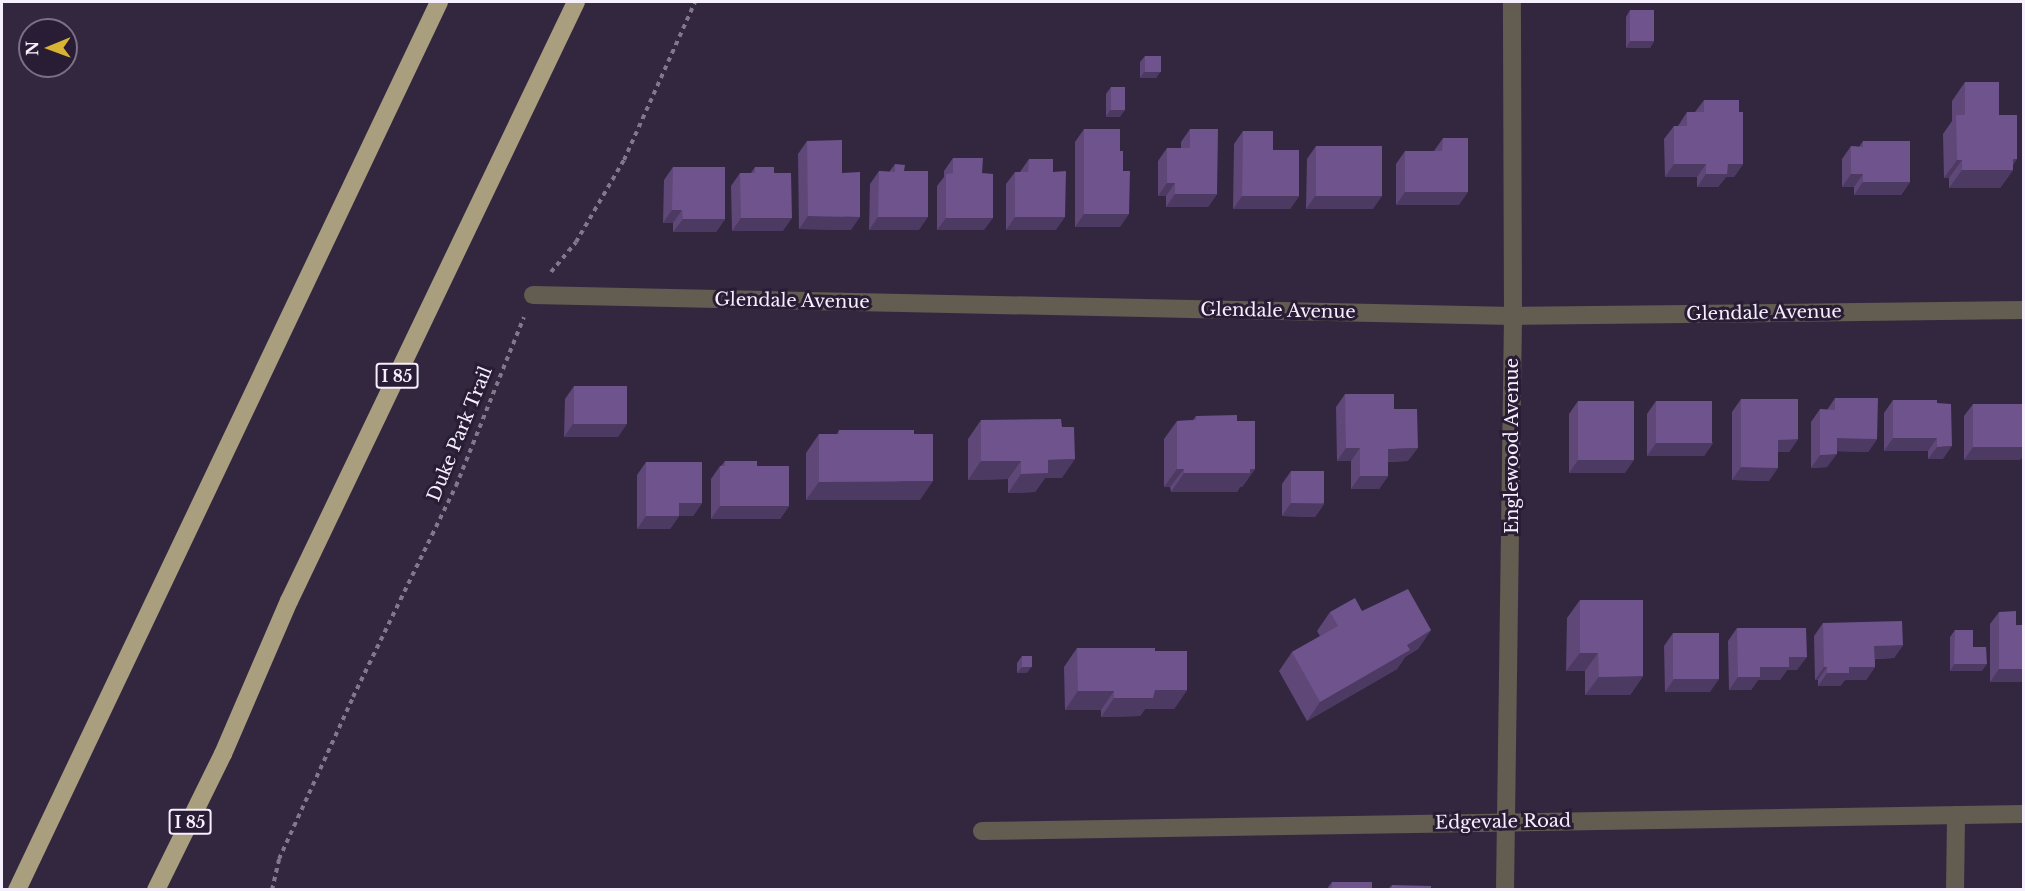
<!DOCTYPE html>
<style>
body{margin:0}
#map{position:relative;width:2025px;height:891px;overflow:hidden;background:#332740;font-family:"Libre Baskerville",serif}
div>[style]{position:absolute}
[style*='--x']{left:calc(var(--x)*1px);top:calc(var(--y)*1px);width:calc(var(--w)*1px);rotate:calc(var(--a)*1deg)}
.path>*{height:4px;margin-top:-2px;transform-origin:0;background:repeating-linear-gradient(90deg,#82788d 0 4.5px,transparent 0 9px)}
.minor>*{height:18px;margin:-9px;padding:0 9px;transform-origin:9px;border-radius:9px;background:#625d50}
.motorway>*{height:18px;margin:-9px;padding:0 9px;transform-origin:9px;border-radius:9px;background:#a99e7d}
.wall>*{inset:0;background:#5f4778}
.shaded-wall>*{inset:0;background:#4d3a62}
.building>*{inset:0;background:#6e538c;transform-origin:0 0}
span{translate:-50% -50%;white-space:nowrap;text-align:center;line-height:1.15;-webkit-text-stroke:6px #291d36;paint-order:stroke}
.shield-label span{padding:2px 4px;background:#291d36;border:2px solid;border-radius:4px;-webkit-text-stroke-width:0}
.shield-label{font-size:16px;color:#f6f0fe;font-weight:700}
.street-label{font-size:18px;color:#f6f0fe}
.frame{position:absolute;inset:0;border:3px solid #f6f0fe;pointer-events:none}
.north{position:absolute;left:18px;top:18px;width:60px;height:60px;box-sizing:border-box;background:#291d36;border:2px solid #7b7186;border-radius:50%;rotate:269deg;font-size:16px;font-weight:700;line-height:24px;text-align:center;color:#f6f0fe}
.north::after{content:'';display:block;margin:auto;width:21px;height:27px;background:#d9b334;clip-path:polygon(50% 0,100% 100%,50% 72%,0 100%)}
</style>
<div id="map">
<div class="path">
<i style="--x:551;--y:272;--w:39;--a:-50"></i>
<i style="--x:576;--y:242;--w:95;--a:-59.7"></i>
<i style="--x:624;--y:160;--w:173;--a:-65.8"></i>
<i style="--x:272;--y:890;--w:32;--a:-77"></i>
<i style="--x:279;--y:859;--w:178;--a:-65.4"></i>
<i style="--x:353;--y:697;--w:235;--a:-64"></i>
<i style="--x:456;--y:486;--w:182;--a:-68.1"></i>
</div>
<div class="minor">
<i style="--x:533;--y:295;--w:980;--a:1.23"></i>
<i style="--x:1513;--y:316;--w:511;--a:-0.67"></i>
<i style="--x:982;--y:831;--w:1042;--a:-0.93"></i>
<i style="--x:1505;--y:890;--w:574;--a:-89.2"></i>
<i style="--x:1513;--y:316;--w:314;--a:-90.2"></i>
<i style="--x:1955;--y:890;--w:75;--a:-89.2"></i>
</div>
<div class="motorway">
<i style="--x:17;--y:890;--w:983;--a:-64.58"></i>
<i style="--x:156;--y:890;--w:152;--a:-63.8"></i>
<i style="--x:223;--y:754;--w:167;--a:-66.7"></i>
<i style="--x:289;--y:601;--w:664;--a:-64.4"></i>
</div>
<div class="wall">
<i style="clip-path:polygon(1630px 10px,1654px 41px,1650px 48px,1626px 48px,1626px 17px)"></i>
<i style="clip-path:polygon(1145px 56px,1160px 72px,1156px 78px,1140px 78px,1140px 62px)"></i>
<i style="clip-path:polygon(1965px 82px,1999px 115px,2013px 166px,2013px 170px,2000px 188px,1949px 188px,1949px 178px,1944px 178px,1943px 134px,1952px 121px,1952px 101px)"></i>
<i style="clip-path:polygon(1111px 87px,1120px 117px,1106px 117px,1106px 94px)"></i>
<i style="clip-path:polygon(1704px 100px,1739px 112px,1743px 164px,1734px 177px,1726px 177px,1718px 187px,1697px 187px,1697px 177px,1665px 177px,1664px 139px,1674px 126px,1678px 126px,1687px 112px,1695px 112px)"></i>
<i style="clip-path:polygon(1084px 129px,1120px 151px,1123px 171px,1120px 227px,1075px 227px,1075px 142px)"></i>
<i style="clip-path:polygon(1190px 129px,1217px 194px,1208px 207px,1166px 207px,1166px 196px,1158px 196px,1158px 161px,1167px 148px,1181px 148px,1181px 142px)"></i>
<i style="clip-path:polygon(1243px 131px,1273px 150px,1299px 196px,1290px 209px,1233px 209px,1234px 144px)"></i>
<i style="clip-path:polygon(1443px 138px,1459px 205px,1396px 205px,1396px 164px,1405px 151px,1434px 151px)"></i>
<i style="clip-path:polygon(807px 141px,851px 230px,799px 229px,798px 154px)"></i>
<i style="clip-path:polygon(1863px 141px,1910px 182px,1901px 195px,1854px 195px,1854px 187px,1842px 187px,1842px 159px,1851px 146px,1859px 147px)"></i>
<i style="clip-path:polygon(1316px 146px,1373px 209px,1306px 209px,1307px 159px)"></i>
<i style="clip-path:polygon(953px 158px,982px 173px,984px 230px,937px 230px,937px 186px,944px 177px,944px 171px)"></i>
<i style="clip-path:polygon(1029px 159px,1056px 230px,1006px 230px,1006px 184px,1015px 172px,1020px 172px)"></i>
<i style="clip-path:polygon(895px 164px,904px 171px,919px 230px,869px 230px,870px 184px,879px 171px,889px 172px)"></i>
<i style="clip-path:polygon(673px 167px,725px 219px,716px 232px,673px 232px,673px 223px,663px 223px,664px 180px)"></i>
<i style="clip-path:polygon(755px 167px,774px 173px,783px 231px,732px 231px,731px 186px,740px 173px,751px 173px)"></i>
<i style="clip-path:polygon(574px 386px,618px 437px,564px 437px,565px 399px)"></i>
<i style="clip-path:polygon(1345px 394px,1408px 461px,1388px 462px,1388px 476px,1379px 489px,1351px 489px,1351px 461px,1337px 461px,1336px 407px)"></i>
<i style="clip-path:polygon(1835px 398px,1877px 439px,1868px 452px,1837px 451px,1827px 467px,1811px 468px,1811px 422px,1820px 409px,1827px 410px)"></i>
<i style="clip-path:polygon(1741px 399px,1798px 439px,1789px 452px,1778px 452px,1769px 481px,1732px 480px,1732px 412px)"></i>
<i style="clip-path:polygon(1893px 400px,1937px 403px,1943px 459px,1928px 459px,1928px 451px,1884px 451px,1884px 413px)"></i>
<i style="clip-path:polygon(1578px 401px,1625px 473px,1569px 473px,1569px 414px)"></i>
<i style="clip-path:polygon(1656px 401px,1713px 443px,1704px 456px,1647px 456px,1647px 414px)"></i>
<i style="clip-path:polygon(1973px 404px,2020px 460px,1964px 460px,1964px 416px)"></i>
<i style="clip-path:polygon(1196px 416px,1237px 421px,1255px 469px,1242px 487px,1240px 487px,1237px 492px,1171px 492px,1170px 487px,1164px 487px,1164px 439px,1177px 421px,1193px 420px)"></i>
<i style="clip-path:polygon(981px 420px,1062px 478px,1045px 478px,1035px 492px,1008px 493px,1008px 479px,968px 480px,968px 439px)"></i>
<i style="clip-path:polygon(839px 430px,920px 500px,806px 500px,806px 453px,819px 434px,837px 434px)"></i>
<i style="clip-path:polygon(725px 461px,757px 466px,789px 506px,780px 519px,711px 519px,711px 479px,720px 466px,721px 466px)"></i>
<i style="clip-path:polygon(646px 462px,702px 503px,693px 516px,679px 516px,670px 529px,637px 529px,637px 475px)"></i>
<i style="clip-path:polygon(1291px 471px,1324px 504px,1315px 517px,1282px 516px,1282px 484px)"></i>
<i style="clip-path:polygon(1580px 600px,1643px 676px,1630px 695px,1585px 695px,1585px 671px,1566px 671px,1567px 618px)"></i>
<i style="clip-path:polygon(1362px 611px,1431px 630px,1418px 649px,1405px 657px,1397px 669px,1307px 721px,1279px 671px,1292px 652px,1320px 636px,1317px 631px,1330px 612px)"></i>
<i style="clip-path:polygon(1999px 612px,2016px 625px,2024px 625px,2024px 682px,1990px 682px,1990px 624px)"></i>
<i style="clip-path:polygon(1823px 623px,1903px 645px,1894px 658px,1875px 659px,1875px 667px,1866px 680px,1845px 680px,1840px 686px,1818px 686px,1818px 680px,1815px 680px,1814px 636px)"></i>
<i style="clip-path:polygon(1737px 628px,1797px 670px,1787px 670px,1780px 680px,1758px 680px,1751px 690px,1729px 690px,1728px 641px)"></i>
<i style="clip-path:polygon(1955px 630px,1973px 647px,1982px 671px,1950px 671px,1950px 637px)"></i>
<i style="clip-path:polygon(1673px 633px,1710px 692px,1665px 692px,1664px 646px)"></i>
<i style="clip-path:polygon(1077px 648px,1155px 651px,1187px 690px,1174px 709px,1145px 709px,1140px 716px,1101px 717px,1101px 710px,1065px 710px,1064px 667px)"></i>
<i style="clip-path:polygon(1022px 656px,1027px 673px,1017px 673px,1017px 663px)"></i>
<i style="clip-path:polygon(1332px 882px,1372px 888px,1389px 888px,1392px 885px,1431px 890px,1326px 890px)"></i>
</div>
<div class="shaded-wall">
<i style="clip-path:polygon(1630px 41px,1654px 41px,1650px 48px,1626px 48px)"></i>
<i style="clip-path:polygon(1144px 72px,1160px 72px,1156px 78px,1140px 78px)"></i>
<i style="clip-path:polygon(1110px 110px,1125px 110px,1120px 117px,1106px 117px)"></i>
<i style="clip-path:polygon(2013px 159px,2017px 159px,2010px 170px,2013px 170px,2000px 188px,1949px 188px,1962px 170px)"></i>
<i style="clip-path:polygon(1957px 160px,1962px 160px,1949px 178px,1944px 178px)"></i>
<i style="clip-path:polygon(1674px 164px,1706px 164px,1697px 177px,1665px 177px)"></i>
<i style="clip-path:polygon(1728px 164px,1743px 164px,1734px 177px,1726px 177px,1718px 187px,1697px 187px,1706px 174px)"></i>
<i style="clip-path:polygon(1851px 174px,1863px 174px,1854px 187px,1842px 187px)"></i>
<i style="clip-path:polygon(1863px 182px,1910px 182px,1901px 195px,1854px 195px)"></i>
<i style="clip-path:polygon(1167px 183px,1175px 183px,1166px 196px,1158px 196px)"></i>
<i style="clip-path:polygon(1405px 192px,1468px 192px,1459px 205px,1396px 205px)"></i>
<i style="clip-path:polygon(1175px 194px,1217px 194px,1208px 207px,1166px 207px)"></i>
<i style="clip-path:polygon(1242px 196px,1299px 196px,1290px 209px,1233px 209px)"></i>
<i style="clip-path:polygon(1315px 196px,1382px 196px,1373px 209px,1306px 209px)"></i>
<i style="clip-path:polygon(672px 210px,682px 210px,673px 223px,663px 223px)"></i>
<i style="clip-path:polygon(1084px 214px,1129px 214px,1120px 227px,1075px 227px)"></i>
<i style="clip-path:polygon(808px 216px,860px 217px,851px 230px,799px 229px)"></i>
<i style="clip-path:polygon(878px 217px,928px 217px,919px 230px,869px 230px)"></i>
<i style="clip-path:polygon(1015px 217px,1065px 217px,1056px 230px,1006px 230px)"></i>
<i style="clip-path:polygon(741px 218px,792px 218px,783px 231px,732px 231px)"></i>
<i style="clip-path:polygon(946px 218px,993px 218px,984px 230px,937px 230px)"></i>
<i style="clip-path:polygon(683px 219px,725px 219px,716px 232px,673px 232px)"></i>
<i style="clip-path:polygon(573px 424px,627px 424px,618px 437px,564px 437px)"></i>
<i style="clip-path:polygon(1837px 438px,1877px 439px,1868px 452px,1828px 451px)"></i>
<i style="clip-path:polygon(1893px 438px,1937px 438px,1928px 451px,1884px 451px)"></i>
<i style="clip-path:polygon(1798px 439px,1789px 452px,1769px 452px,1778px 440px)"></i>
<i style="clip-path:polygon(1656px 443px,1713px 443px,1704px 456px,1647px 456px)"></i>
<i style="clip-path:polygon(1952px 446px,1943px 459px,1928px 459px,1937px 447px)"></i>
<i style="clip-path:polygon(1973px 447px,2024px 447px,2024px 456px,2020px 460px,1964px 460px)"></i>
<i style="clip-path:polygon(1346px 448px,1360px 448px,1351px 461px,1337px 461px)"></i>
<i style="clip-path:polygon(1418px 448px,1408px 461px,1379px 462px,1388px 449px)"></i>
<i style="clip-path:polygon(1837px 454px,1827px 467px,1811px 468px,1820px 455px)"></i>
<i style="clip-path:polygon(1075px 459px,1062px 478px,1045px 478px,1035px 492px,1008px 493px,1021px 474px,1048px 460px)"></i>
<i style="clip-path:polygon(1578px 460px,1634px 460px,1625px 473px,1569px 473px)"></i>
<i style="clip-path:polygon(981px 461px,1021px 461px,1008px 479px,968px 480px)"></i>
<i style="clip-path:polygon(1741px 467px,1778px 468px,1769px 481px,1732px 480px)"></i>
<i style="clip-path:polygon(1177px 469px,1184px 469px,1170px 487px,1164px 487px)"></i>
<i style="clip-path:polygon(1255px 469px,1242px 487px,1240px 487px,1237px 492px,1171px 492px,1184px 473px)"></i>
<i style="clip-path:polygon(1360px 476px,1388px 476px,1379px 489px,1351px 489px)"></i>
<i style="clip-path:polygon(933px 481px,920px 500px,806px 500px,819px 482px)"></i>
<i style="clip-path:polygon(679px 503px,702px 503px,693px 516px,670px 516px)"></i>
<i style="clip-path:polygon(1291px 503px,1324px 504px,1315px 517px,1282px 516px)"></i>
<i style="clip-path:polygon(720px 506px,789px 506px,780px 519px,711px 519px)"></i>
<i style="clip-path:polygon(646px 516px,679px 516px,670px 529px,637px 529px)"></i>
<i style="clip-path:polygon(1431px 630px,1418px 649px,1405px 657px,1397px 669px,1307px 721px,1320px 702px,1407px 645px)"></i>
<i style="clip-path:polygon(1903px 645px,1894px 658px,1865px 659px,1874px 646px)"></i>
<i style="clip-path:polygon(1580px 653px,1598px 653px,1585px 671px,1566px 671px)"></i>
<i style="clip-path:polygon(1789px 657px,1807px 657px,1797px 670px,1787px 670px,1780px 680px,1758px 680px,1751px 690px,1729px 690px,1738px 677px,1760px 667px)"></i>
<i style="clip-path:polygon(1954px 664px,1987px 664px,1982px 671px,1950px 671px)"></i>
<i style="clip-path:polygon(1032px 666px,1027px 673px,1017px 673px,1022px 667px)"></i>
<i style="clip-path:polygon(1824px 667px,1827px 667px,1818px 680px,1815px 680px)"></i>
<i style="clip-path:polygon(1849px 667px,1875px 667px,1866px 680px,1845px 680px,1840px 686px,1818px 686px,1827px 673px)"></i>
<i style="clip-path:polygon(1999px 669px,2024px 669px,2024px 682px,1990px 682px)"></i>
<i style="clip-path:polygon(1643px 676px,1630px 695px,1585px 695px,1599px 677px)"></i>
<i style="clip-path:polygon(1674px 679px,1719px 679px,1710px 692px,1665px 692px)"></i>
<i style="clip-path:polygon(1155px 690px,1187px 690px,1174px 709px,1145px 709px,1140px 716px,1101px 717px,1114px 698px)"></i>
<i style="clip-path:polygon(1078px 691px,1114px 691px,1101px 710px,1065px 710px)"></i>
</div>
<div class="building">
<i style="left:1630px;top:10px;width:24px;height:31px"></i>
<i style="left:1145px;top:56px;width:16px;height:16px"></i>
<i style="clip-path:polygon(1965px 82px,1999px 82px,1999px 115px,2017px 115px,2017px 159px,2013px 159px,2013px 170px,1962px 170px,1962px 160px,1957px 160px,1956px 115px,1965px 115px)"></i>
<i style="left:1111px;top:87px;width:14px;height:23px"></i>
<i style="clip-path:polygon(1704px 100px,1739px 100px,1739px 112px,1743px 112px,1743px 164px,1728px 164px,1727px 174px,1706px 174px,1706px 164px,1674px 164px,1674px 126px,1687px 126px,1687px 112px,1704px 112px)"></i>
<i style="clip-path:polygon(1084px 129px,1120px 129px,1120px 151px,1123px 151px,1123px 171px,1130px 171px,1129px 214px,1084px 214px)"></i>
<i style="clip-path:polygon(1190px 129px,1218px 129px,1217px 194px,1175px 194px,1175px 183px,1167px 183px,1167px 148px,1190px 148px)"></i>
<i style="clip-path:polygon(1243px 131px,1273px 131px,1273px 150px,1299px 150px,1299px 196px,1242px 196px)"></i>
<i style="clip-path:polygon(1443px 138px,1468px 138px,1468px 192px,1405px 192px,1405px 151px,1442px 151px)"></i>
<i style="clip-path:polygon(842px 140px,842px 173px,860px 172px,860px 217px,808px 216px,807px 141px)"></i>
<i style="clip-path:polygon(1863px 141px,1910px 141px,1910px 182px,1863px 182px,1863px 174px,1851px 174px,1851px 146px,1863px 147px)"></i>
<i style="left:1316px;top:146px;width:66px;height:50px"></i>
<i style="clip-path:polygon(953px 158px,983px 158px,982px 173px,993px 174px,993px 218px,946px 218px,946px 174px,953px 173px)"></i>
<i style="clip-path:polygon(1029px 159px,1053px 159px,1053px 172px,1066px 171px,1065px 217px,1015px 217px,1015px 172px,1028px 172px)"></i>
<i style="clip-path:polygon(895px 164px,905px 165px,904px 171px,928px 171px,928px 217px,878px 217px,879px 171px,895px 172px)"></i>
<i style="clip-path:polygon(673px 167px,725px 167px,725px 219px,683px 219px,682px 210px,672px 210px)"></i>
<i style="clip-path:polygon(755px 167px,774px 167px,774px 173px,791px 173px,792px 218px,741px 218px,740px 173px,755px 173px)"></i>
<i style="left:574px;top:386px;width:53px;height:38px"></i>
<i style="clip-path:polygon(1345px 394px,1394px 394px,1394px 409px,1417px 409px,1418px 448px,1388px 449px,1388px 476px,1360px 476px,1360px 448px,1346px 448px)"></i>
<i style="clip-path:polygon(1835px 398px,1878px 398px,1877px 439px,1837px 438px,1837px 454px,1820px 455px,1820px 409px,1835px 410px)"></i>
<i style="clip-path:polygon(1741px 399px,1798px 399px,1798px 439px,1778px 440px,1778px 468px,1741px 467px)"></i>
<i style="clip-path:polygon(1893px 400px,1937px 400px,1937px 403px,1951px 404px,1952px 446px,1937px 447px,1937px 438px,1893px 438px)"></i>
<i style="left:1578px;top:401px;width:56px;height:59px"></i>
<i style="left:1656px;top:401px;width:56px;height:42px"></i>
<i style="left:1973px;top:404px;width:51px;height:43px"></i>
<i style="clip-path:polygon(1237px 415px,1237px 421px,1255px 421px,1255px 469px,1250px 469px,1250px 473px,1184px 473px,1184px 469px,1177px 469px,1177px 421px,1196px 420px,1196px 416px)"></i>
<i style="clip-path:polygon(1061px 419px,1062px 427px,1074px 427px,1075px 459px,1048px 460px,1048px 473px,1021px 474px,1021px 461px,981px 461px,981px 420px)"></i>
<i style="clip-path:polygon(839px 430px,914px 430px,914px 434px,933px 434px,933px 481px,819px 482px,819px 434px,839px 434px)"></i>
<i style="clip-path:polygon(725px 461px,757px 461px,757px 466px,789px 466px,789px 506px,720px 506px,720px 466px,725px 466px)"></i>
<i style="clip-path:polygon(646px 462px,702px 462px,702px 503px,679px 503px,679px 516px,646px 516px)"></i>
<i style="left:1291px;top:471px;width:33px;height:32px"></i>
<i style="clip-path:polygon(1408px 589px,1431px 630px,1407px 645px,1410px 650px,1320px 702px,1292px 652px,1338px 626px,1330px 612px,1355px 598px,1362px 611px)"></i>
<i style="clip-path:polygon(1580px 600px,1643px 600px,1643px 676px,1599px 677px,1598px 653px,1580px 653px)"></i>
<i style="clip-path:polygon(2016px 611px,2016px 625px,2024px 625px,2024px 669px,1999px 669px,1999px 612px)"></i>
<i style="clip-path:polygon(1902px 621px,1903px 645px,1874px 646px,1875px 667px,1849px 667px,1849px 673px,1827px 673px,1827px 667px,1824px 667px,1823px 623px)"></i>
<i style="clip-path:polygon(1737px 628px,1806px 628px,1807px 657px,1789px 657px,1789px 667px,1760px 667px,1760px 677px,1738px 677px)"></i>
<i style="clip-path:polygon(1955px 630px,1973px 630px,1973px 647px,1986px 647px,1987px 664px,1954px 664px)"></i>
<i style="left:1673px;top:633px;width:46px;height:46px"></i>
<i style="clip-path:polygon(1077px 648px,1155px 648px,1155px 651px,1187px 651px,1187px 690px,1155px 690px,1153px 698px,1114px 698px,1114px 691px,1078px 691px)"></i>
<i style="left:1022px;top:656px;width:10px;height:11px"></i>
<i style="clip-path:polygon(1332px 882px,1372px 882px,1372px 888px,1392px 888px,1392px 885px,1431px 886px,1431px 890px,1331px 890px)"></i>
<i style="left:1782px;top:888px;width:45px;height:2px"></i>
</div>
<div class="shield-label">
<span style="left:397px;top:376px">I 85</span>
<span style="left:190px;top:822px">I 85</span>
</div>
<div class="street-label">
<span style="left:792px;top:301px;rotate:1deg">Glendale Avenue</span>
<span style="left:1278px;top:311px;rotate:1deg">Glendale Avenue</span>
<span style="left:1764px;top:313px;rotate:-1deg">Glendale Avenue</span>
<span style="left:460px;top:434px;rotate:-68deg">Duke Park Trail</span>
<span style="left:1512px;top:446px;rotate:-90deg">Englewood Avenue</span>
<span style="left:1503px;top:822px;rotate:-1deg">Edgevale Road</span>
</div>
<div class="frame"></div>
<div class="north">N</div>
</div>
